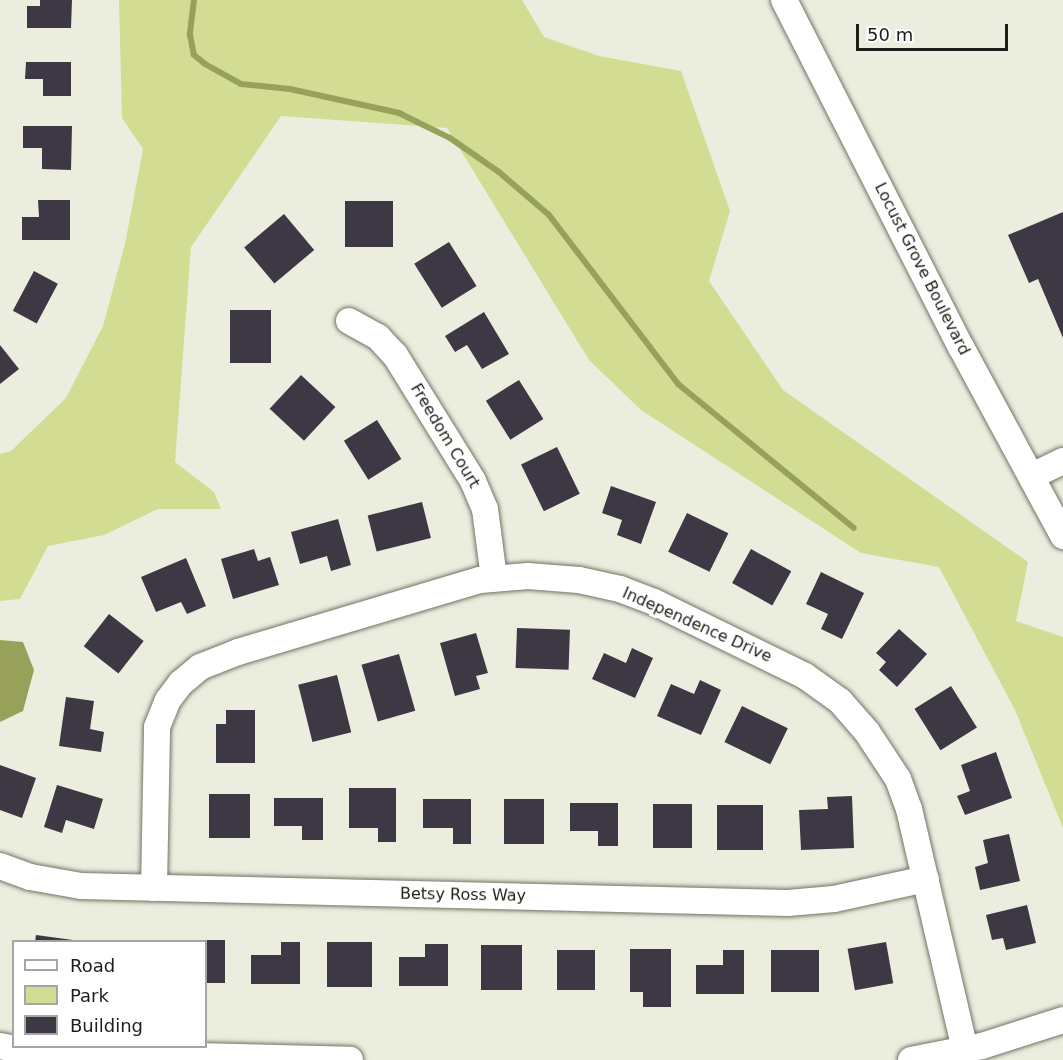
<!DOCTYPE html>
<style>
body{margin:0}
#map{position:relative;width:1063px;height:1060px;overflow:hidden;background:#ebeede;font-family:"DejaVu Sans",sans-serif}
div>[style]{position:absolute}
[style*='--x']{left:calc(var(--x)*1px);top:calc(var(--y)*1px);width:calc(var(--w)*1px);rotate:calc(var(--a)*1deg)}
.green>*{inset:0;background:#d2dc93}
.water>*{inset:0;background:#98a15a}
.stream>*{height:6px;margin:-3px;padding:0 3px;transform-origin:3px;border-radius:3px;background:#98a15a}
.building>*{inset:0;background:#3d3844;transform-origin:0 0}
.roads{filter:drop-shadow(0 0 2px #727466) drop-shadow(0 0 2px #727466)}
.minor>*{height:26px;margin:-13px;padding:0 13px;transform-origin:13px;border-radius:13px;background:#fff}
span{translate:-50% -50%;white-space:nowrap;text-align:center;line-height:1.15;-webkit-text-stroke:6px #fff;paint-order:stroke}
.street-label{font-size:16px;color:#1e1e19}
.legend{position:absolute;left:12px;top:940px;width:195px;height:108px;box-sizing:border-box;background:#fff;border:2px solid #a5a5a3;margin:0;padding:8px 10px;list-style:none;font-size:18px;color:#1e1e19}
.legend li{display:flex;align-items:center;gap:12px;height:30px}
.legend b{width:30px;border:2px solid #a5a5a3}
.scale{position:absolute;left:856px;top:24px;width:152px;height:27px;box-sizing:border-box;border:3px solid #1e1e19;border-top:0;padding-left:8px;font-size:18px;line-height:21px;white-space:nowrap;color:#1e1e19;-webkit-text-stroke:4px #fff;paint-order:stroke}
</style>
<div id="map">
<div class="green">
<i style="clip-path:polygon(119px 0,522px 0,544px 37px,599px 56px,681px 71px,730px 211px,709px 281px,783px 390px,1028px 562px,1016px 621px,1063px 637px,1063px 828px,1015px 710px,939px 567px,861px 553px,641px 410px,589px 360px,447px 128px,281px 116px,191px 247px,175px 462px,214px 492px,221px 509px,158px 509px,104px 535px,48px 546px,20px 599px,0 601px,0 454px,11px 451px,66px 398px,103px 326px,125px 244px,143px 149px,122px 118px)"></i>
</div>
<div class="water">
<i style="clip-path:polygon(0 640px,23px 642px,34px 670px,23px 711px,0 722px)"></i>
</div>
<div class="stream">
<i style="--x:194;--y:0;--w:35;--a:97"></i>
<i style="--x:190;--y:35;--w:20;--a:79"></i>
<i style="--x:194;--y:55;--w:14;--a:39"></i>
<i style="--x:205;--y:64;--w:41;--a:29.1"></i>
<i style="--x:241;--y:84;--w:49;--a:5.8"></i>
<i style="--x:290;--y:89;--w:112;--a:12.4"></i>
<i style="--x:399;--y:113;--w:57;--a:26.1"></i>
<i style="--x:450;--y:138;--w:60;--a:34.8"></i>
<i style="--x:499;--y:172;--w:66;--a:40.7"></i>
<i style="--x:549;--y:215;--w:213;--a:52.6"></i>
<i style="--x:678;--y:384;--w:227;--a:39.3"></i>
</div>
<div class="building">
<i style="clip-path:polygon(40px 0,72px 0,71px 28px,27px 28px,27px 6px,40px 6px)"></i>
<i style="clip-path:polygon(26px 62px,71px 62px,71px 96px,43px 96px,43px 79px,25px 79px)"></i>
<i style="clip-path:polygon(23px 126px,72px 126px,71px 170px,42px 169px,42px 148px,23px 148px)"></i>
<i style="clip-path:polygon(38px 200px,70px 200px,70px 240px,22px 240px,22px 217px,39px 217px)"></i>
<i style="left:345px;top:201px;width:48px;height:46px"></i>
<i style="clip-path:polygon(1063px 212px,1063px 338px,1038px 279px,1029px 283px,1008px 235px)"></i>
<i style="left:284px;top:214px;width:47px;height:52px;rotate:50deg"></i>
<i style="left:449px;top:242px;width:52px;height:41px;rotate:58deg"></i>
<i style="left:34px;top:271px;width:27px;height:45px;rotate:28deg"></i>
<i style="left:230px;top:310px;width:41px;height:53px"></i>
<i style="clip-path:polygon(484px 312px,509px 354px,482px 369px,467px 345px,455px 352px,445px 336px)"></i>
<i style="clip-path:polygon(0 345px,19px 369px,0 384px)"></i>
<i style="left:301px;top:375px;width:47px;height:46px;rotate:43deg"></i>
<i style="left:519px;top:380px;width:46px;height:39px;rotate:58deg"></i>
<i style="left:377px;top:420px;width:46px;height:39px;rotate:58deg"></i>
<i style="left:557px;top:447px;width:52px;height:40px;rotate:64deg"></i>
<i style="clip-path:polygon(611px 486px,656px 502px,641px 544px,617px 535px,622px 520px,602px 513px)"></i>
<i style="left:422px;top:502px;width:37px;height:56px;rotate:76deg"></i>
<i style="left:687px;top:513px;width:46px;height:43px;rotate:26deg"></i>
<i style="clip-path:polygon(338px 519px,351px 565px,331px 571px,327px 556px,300px 564px,291px 532px)"></i>
<i style="clip-path:polygon(254px 549px,258px 561px,270px 557px,279px 585px,233px 599px,221px 559px)"></i>
<i style="left:751px;top:549px;width:46px;height:39px;rotate:29deg"></i>
<i style="clip-path:polygon(186px 558px,206px 606px,187px 614px,181px 602px,156px 612px,141px 577px)"></i>
<i style="clip-path:polygon(821px 572px,864px 593px,842px 639px,821px 629px,828px 614px,806px 604px)"></i>
<i style="left:109px;top:614px;width:44px;height:41px;rotate:38deg"></i>
<i style="left:517px;top:628px;width:53px;height:40px;rotate:2deg"></i>
<i style="clip-path:polygon(899px 629px,927px 654px,897px 687px,879px 670px,886px 662px,876px 653px)"></i>
<i style="clip-path:polygon(476px 633px,488px 673px,476px 676px,480px 689px,455px 696px,440px 643px)"></i>
<i style="clip-path:polygon(632px 648px,653px 658px,635px 698px,592px 679px,604px 653px,626px 663px)"></i>
<i style="left:399px;top:654px;width:59px;height:39px;rotate:74deg"></i>
<i style="left:337px;top:675px;width:59px;height:40px;rotate:76deg"></i>
<i style="clip-path:polygon(700px 680px,721px 690px,701px 735px,657px 716px,671px 684px,694px 694px)"></i>
<i style="left:951px;top:686px;width:49px;height:43px;rotate:58deg"></i>
<i style="clip-path:polygon(66px 697px,94px 701px,90px 729px,104px 732px,101px 752px,59px 746px)"></i>
<i style="left:742px;top:706px;width:51px;height:40px;rotate:26deg"></i>
<i style="clip-path:polygon(226px 710px,255px 710px,255px 763px,216px 763px,216px 724px,226px 724px)"></i>
<i style="clip-path:polygon(996px 752px,1012px 798px,965px 815px,957px 796px,970px 791px,961px 765px)"></i>
<i style="clip-path:polygon(0 765px,36px 778px,22px 818px,0 810px)"></i>
<i style="clip-path:polygon(57px 785px,103px 799px,94px 829px,66px 820px,62px 833px,44px 827px)"></i>
<i style="clip-path:polygon(349px 788px,396px 788px,396px 842px,378px 842px,378px 828px,349px 828px)"></i>
<i style="left:209px;top:794px;width:41px;height:44px"></i>
<i style="clip-path:polygon(852px 796px,854px 848px,801px 850px,799px 810px,828px 809px,827px 797px)"></i>
<i style="clip-path:polygon(274px 798px,323px 798px,323px 840px,302px 840px,302px 826px,274px 826px)"></i>
<i style="clip-path:polygon(423px 799px,471px 799px,471px 844px,453px 844px,453px 828px,423px 828px)"></i>
<i style="left:504px;top:799px;width:40px;height:45px"></i>
<i style="clip-path:polygon(570px 803px,618px 803px,618px 846px,598px 846px,598px 831px,570px 831px)"></i>
<i style="left:653px;top:804px;width:39px;height:44px"></i>
<i style="left:717px;top:805px;width:46px;height:45px"></i>
<i style="clip-path:polygon(1009px 834px,1020px 881px,980px 890px,975px 867px,988px 863px,983px 840px)"></i>
<i style="clip-path:polygon(1027px 905px,1036px 943px,1006px 950px,1003px 938px,992px 940px,986px 915px)"></i>
<i style="clip-path:polygon(36px 935px,73px 940px,73px 942px,35px 942px)"></i>
<i style="left:206px;top:940px;width:19px;height:43px"></i>
<i style="clip-path:polygon(281px 942px,300px 942px,300px 984px,251px 984px,251px 955px,281px 955px)"></i>
<i style="left:327px;top:942px;width:45px;height:45px"></i>
<i style="left:886px;top:942px;width:42px;height:39px;rotate:80deg"></i>
<i style="clip-path:polygon(425px 944px,448px 944px,448px 986px,399px 986px,399px 957px,425px 957px)"></i>
<i style="left:481px;top:945px;width:41px;height:45px"></i>
<i style="clip-path:polygon(630px 949px,671px 949px,671px 1007px,643px 1007px,643px 992px,630px 992px)"></i>
<i style="left:557px;top:950px;width:38px;height:40px"></i>
<i style="clip-path:polygon(723px 950px,744px 950px,744px 994px,696px 994px,696px 965px,723px 965px)"></i>
<i style="left:771px;top:950px;width:48px;height:42px"></i>
</div>
<div class="roads">
<div class="minor">
<i style="--x:784;--y:0;--w:390;--a:63"></i>
<i style="--x:961;--y:347;--w:215;--a:61.6"></i>
<i style="--x:349;--y:321;--w:33;--a:29"></i>
<i style="--x:378;--y:337;--w:25;--a:47"></i>
<i style="--x:395;--y:355;--w:148;--a:58.2"></i>
<i style="--x:473;--y:481;--w:30;--a:67"></i>
<i style="--x:485;--y:509;--w:70;--a:82.6"></i>
<i style="--x:1032;--y:476;--w:34;--a:-26"></i>
<i style="--x:0;--y:866;--w:32;--a:20"></i>
<i style="--x:30;--y:877;--w:52;--a:10"></i>
<i style="--x:81;--y:886;--w:707;--a:1.38"></i>
<i style="--x:788;--y:903;--w:46;--a:-5"></i>
<i style="--x:834;--y:899;--w:94;--a:-12.3"></i>
<i style="--x:154;--y:888;--w:161;--a:-88.9"></i>
<i style="--x:157;--y:727;--w:29;--a:-68"></i>
<i style="--x:168;--y:700;--w:21;--a:-53"></i>
<i style="--x:181;--y:683;--w:25;--a:-40"></i>
<i style="--x:200;--y:667;--w:41;--a:-21.5"></i>
<i style="--x:238;--y:652;--w:252;--a:-16.6"></i>
<i style="--x:480;--y:580;--w:48;--a:-4.8"></i>
<i style="--x:528;--y:576;--w:51;--a:4.5"></i>
<i style="--x:579;--y:580;--w:42;--a:12.4"></i>
<i style="--x:620;--y:589;--w:36;--a:21"></i>
<i style="--x:654;--y:602;--w:168;--a:26.1"></i>
<i style="--x:805;--y:676;--w:43;--a:35.5"></i>
<i style="--x:840;--y:701;--w:41;--a:48.9"></i>
<i style="--x:867;--y:732;--w:56;--a:56.6"></i>
<i style="--x:898;--y:779;--w:32;--a:70"></i>
<i style="--x:909;--y:809;--w:247;--a:76.9"></i>
<i style="--x:0;--y:1046;--w:33;--a:11"></i>
<i style="--x:32;--y:1052;--w:318;--a:1.4"></i>
<i style="--x:911;--y:1060;--w:72;--a:-11.2"></i>
<i style="--x:982;--y:1046;--w:85;--a:-17.8"></i>
</div>
</div>
<div class="street-label">
<span style="left:922px;top:269px;rotate:63deg">Locust Grove Boulevard</span>
<span style="left:445px;top:436px;rotate:59deg">Freedom Court</span>
<span style="left:697px;top:625px;rotate:24deg">Independence Drive</span>
<span style="left:463px;top:895px;rotate:1deg">Betsy Ross Way</span>
</div>
<ul class="legend">
<li><b style="height:8px;background:#fff"></b>Road</li>
<li><b style="height:16px;background:#d2dc93"></b>Park</li>
<li><b style="height:16px;background:#3d3844"></b>Building</li>
</ul>
<div class="scale">50 m</div>
</div>
